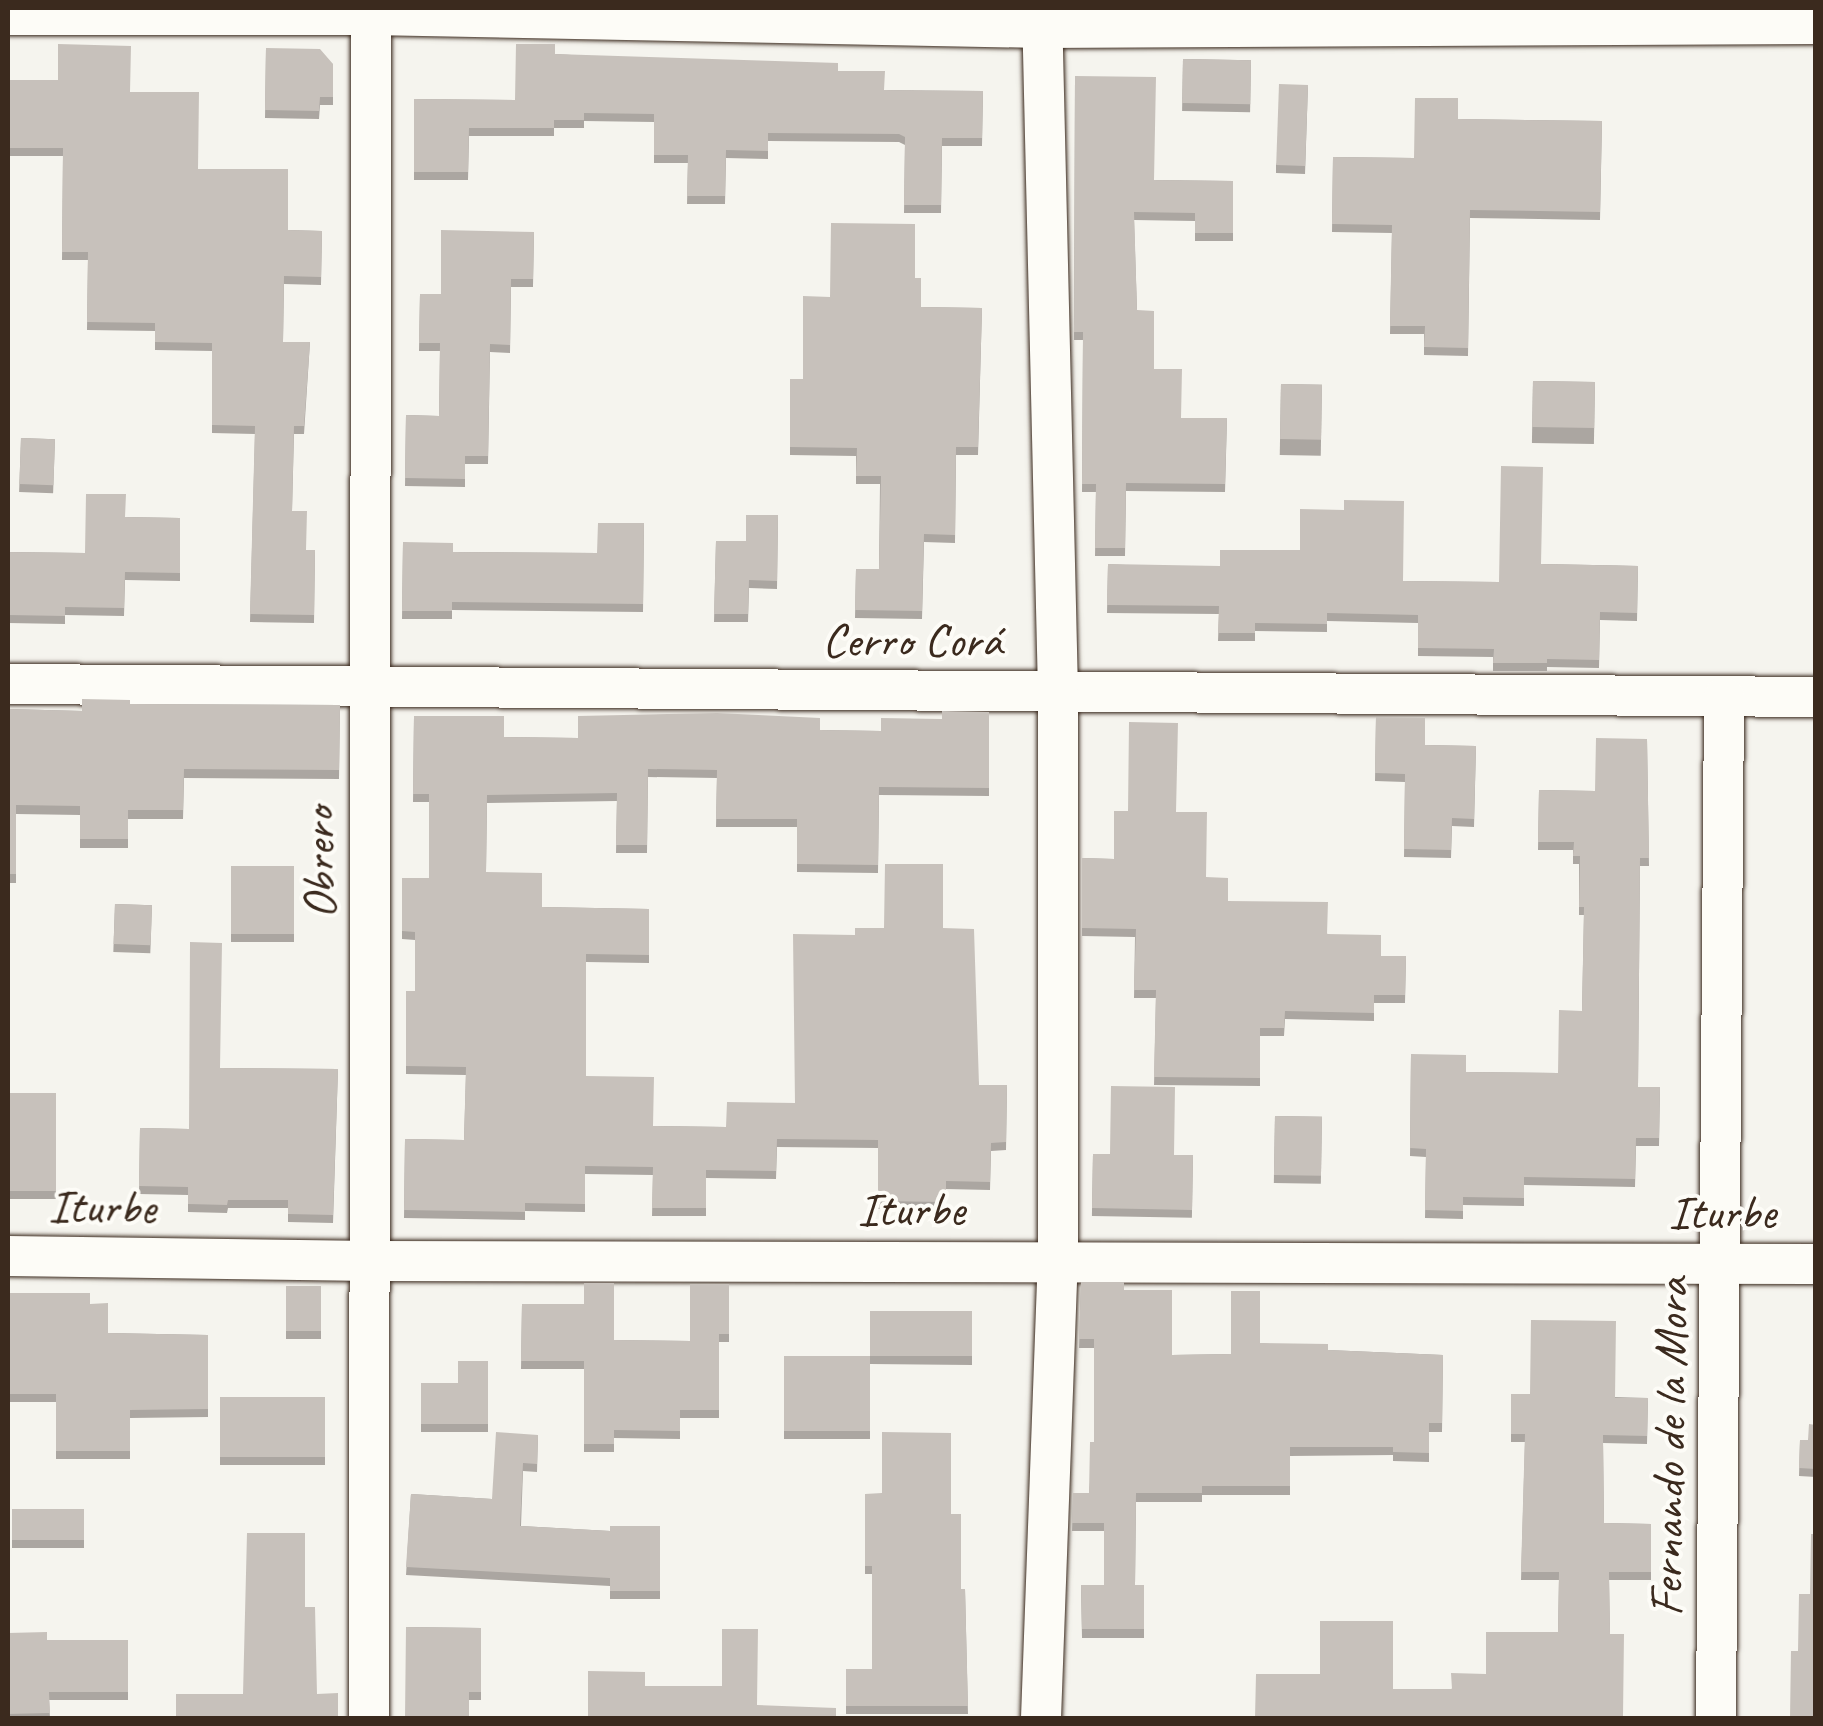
<!DOCTYPE html>
<meta charset="utf-8">
<style>
body{margin:0}
#map{position:relative;width:1823px;height:1726px;overflow:hidden;background:#f5f4ee;font-family:Caveat,sans-serif}
div>[style]{position:absolute}
[style*='--x']{left:calc(var(--x)*1px);top:calc(var(--y)*1px);width:calc(var(--w)*1px);rotate:calc(var(--a)*1deg)}
.roads{filter:drop-shadow(0 0 2px #3b2a1e) drop-shadow(0 0 2px #3b2a1e)}
.street>*{height:40px;margin:-20px;padding:0 20px;transform-origin:20px;border-radius:20px;background:#fdfcf7}
.wall>*{inset:0;background:#aba6a1;transform-origin:0 0}
.building>*{inset:0;background:#c7c1bb;transform-origin:0 0}
span{translate:-50% -50%;white-space:nowrap;text-align:center;line-height:1.15;-webkit-text-stroke:8px #fdfcf7;paint-order:stroke}
.street-label{font-size:48px;color:#3b2a1e}
.frame{position:absolute;inset:0;border:10px solid #3b2a1e;pointer-events:none}
</style>
<div id="map">
<div class="roads">
<div class="street">
<i style="--x:8;--y:15;--w:363;--a:0"></i>
<i style="--x:371;--y:15;--w:671;--a:1.11"></i>
<i style="--x:1042;--y:28;--w:774;--a:-0.3"></i>
<i style="--x:8;--y:684;--w:1808;--a:0.41"></i>
<i style="--x:8;--y:1256;--w:364;--a:0.8"></i>
<i style="--x:372;--y:1261;--w:1444;--a:0.12"></i>
<i style="--x:369;--y:1718;--w:1710;--a:-89.93"></i>
<i style="--x:1041;--y:1718;--w:458;--a:-87.9"></i>
<i style="--x:1058;--y:1260;--w:568;--a:-90"></i>
<i style="--x:1058;--y:692;--w:684;--a:-91.34"></i>
<i style="--x:1716;--y:1718;--w:1021;--a:-89.55"></i>
</div>
</div>
<div class="wall">
<i style="clip-path:polygon(266px 48px,333px 64px,333px 105px,320px 105px,319px 119px,265px 118px)"></i>
<i style="clip-path:polygon(555px 54px,838px 71px,884px 90px,983px 91px,982px 146px,942px 146px,941px 213px,904px 213px,905px 145px,899px 142px,768px 141px,768px 159px,726px 158px,725px 204px,687px 204px,688px 163px,654px 163px,654px 122px,584px 121px,584px 128px,554px 128px,554px 136px,469px 136px,468px 180px,414px 180px,414px 99px,515px 100px)"></i>
<i style="left:1183px;top:59px;width:68px;height:52px;rotate:1deg"></i>
<i style="clip-path:polygon(1075px 76px,1154px 180px,1233px 181px,1233px 241px,1195px 241px,1195px 221px,1134px 220px,1137px 310px,1154px 369px,1181px 418px,1227px 418px,1225px 492px,1126px 491px,1125px 556px,1095px 556px,1096px 492px,1082px 492px,1083px 340px,1074px 340px)"></i>
<i style="clip-path:polygon(8px 80px,130px 92px,198px 169px,288px 230px,322px 231px,321px 285px,284px 284px,283px 342px,310px 342px,304px 434px,294px 434px,292px 511px,306px 550px,315px 550px,314px 623px,250px 622px,255px 434px,212px 433px,212px 351px,155px 350px,155px 331px,87px 330px,88px 260px,62px 260px,63px 156px,8px 156px)"></i>
<i style="clip-path:polygon(1308px 85px,1305px 174px,1276px 173px,1276px 165px)"></i>
<i style="clip-path:polygon(1458px 119px,1602px 121px,1600px 220px,1470px 218px,1468px 356px,1424px 355px,1424px 334px,1390px 334px,1392px 233px,1332px 232px,1333px 157px,1414px 158px)"></i>
<i style="clip-path:polygon(534px 232px,533px 287px,511px 287px,510px 353px,490px 352px,488px 464px,465px 464px,465px 487px,405px 486px,406px 415px,439px 416px,440px 351px,419px 351px,420px 294px,441px 294px)"></i>
<i style="clip-path:polygon(915px 278px,921px 307px,982px 308px,978px 455px,956px 455px,955px 543px,924px 542px,922px 619px,855px 618px,856px 569px,879px 569px,880px 484px,856px 484px,856px 456px,790px 455px,790px 379px,803px 379px,830px 297px)"></i>
<i style="left:1533px;top:381px;width:62px;height:62px;rotate:1deg"></i>
<i style="left:1281px;top:384px;width:41px;height:71px;rotate:1deg"></i>
<i style="left:21px;top:438px;width:34px;height:54px;rotate:2deg"></i>
<i style="clip-path:polygon(778px 515px,777px 589px,749px 588px,748px 622px,714px 622px,716px 541px,746px 541px)"></i>
<i style="clip-path:polygon(126px 517px,180px 518px,180px 581px,125px 580px,124px 616px,65px 615px,65px 624px,8px 623px,8px 552px,85px 553px)"></i>
<i style="clip-path:polygon(644px 523px,643px 612px,452px 610px,452px 619px,402px 619px,403px 542px,453px 552px,597px 553px)"></i>
<i style="clip-path:polygon(1108px 564px,1403px 581px,1499px 582px,1542px 564px,1638px 566px,1637px 621px,1600px 620px,1599px 668px,1547px 667px,1547px 671px,1493px 671px,1493px 657px,1418px 656px,1418px 623px,1327px 621px,1327px 632px,1255px 631px,1255px 641px,1218px 641px,1219px 614px,1107px 613px)"></i>
<i style="clip-path:polygon(130px 704px,340px 705px,339px 779px,184px 778px,183px 819px,128px 819px,128px 848px,80px 848px,80px 815px,16px 814px,16px 883px,8px 883px,8px 709px,82px 711px)"></i>
<i style="clip-path:polygon(989px 712px,989px 796px,879px 795px,878px 873px,797px 872px,797px 827px,716px 827px,717px 778px,648px 777px,647px 853px,616px 853px,617px 801px,487px 803px,486px 872px,542px 907px,649px 909px,649px 963px,586px 962px,586px 1076px,653px 1126px,726px 1127px,795px 1103px,855px 935px,943px 928px,979px 1085px,1007px 1085px,1006px 1150px,991px 1151px,990px 1190px,946px 1189px,946px 1210px,878px 1209px,878px 1148px,777px 1147px,776px 1179px,706px 1178px,706px 1216px,652px 1216px,653px 1175px,585px 1174px,585px 1212px,525px 1211px,525px 1220px,404px 1218px,405px 1139px,464px 1140px,466px 1075px,406px 1074px,406px 991px,415px 991px,415px 940px,402px 939px,402px 878px,429px 878px,429px 802px,413px 802px,414px 716px,504px 737px,578px 738px,820px 730px,881px 731px,942px 719px)"></i>
<i style="clip-path:polygon(1376px 717px,1425px 745px,1476px 746px,1474px 827px,1452px 826px,1451px 858px,1404px 857px,1405px 782px,1375px 781px)"></i>
<i style="clip-path:polygon(1647px 739px,1649px 866px,1640px 866px,1638px 1087px,1660px 1087px,1659px 1146px,1636px 1146px,1635px 1187px,1524px 1185px,1524px 1206px,1463px 1205px,1463px 1219px,1425px 1218px,1426px 1157px,1410px 1156px,1411px 1054px,1466px 1072px,1558px 1073px,1582px 1011px,1584px 915px,1579px 915px,1579px 864px,1573px 864px,1573px 850px,1538px 850px,1539px 790px,1595px 791px)"></i>
<i style="clip-path:polygon(1177px 812px,1206px 877px,1228px 901px,1328px 934px,1381px 956px,1406px 956px,1405px 1003px,1374px 1003px,1374px 1021px,1285px 1019px,1284px 1036px,1260px 1036px,1260px 1086px,1154px 1085px,1156px 998px,1134px 998px,1135px 937px,1082px 936px,1082px 858px,1114px 859px)"></i>
<i style="left:231px;top:866px;width:63px;height:76px"></i>
<i style="left:115px;top:904px;width:37px;height:48px;rotate:2deg"></i>
<i style="clip-path:polygon(221px 1068px,338px 1069px,333px 1223px,288px 1222px,288px 1208px,228px 1208px,227px 1213px,188px 1212px,188px 1195px,139px 1194px,140px 1128px,189px 1129px)"></i>
<i style="left:10px;top:1093px;width:46px;height:106px"></i>
<i style="left:1275px;top:1116px;width:47px;height:67px;rotate:1deg"></i>
<i style="left:1093px;top:1154px;width:100px;height:62px;rotate:1deg"></i>
<i style="clip-path:polygon(1081px 1282px,1124px 1290px,1172px 1355px,1231px 1354px,1260px 1343px,1328px 1350px,1443px 1355px,1442px 1432px,1429px 1432px,1429px 1462px,1393px 1461px,1393px 1455px,1290px 1456px,1290px 1495px,1202px 1495px,1202px 1502px,1136px 1502px,1135px 1585px,1144px 1585px,1144px 1638px,1082px 1638px,1081px 1585px,1104px 1585px,1104px 1531px,1072px 1531px,1073px 1493px,1089px 1493px,1094px 1442px,1094px 1348px,1079px 1348px)"></i>
<i style="clip-path:polygon(729px 1284px,729px 1342px,719px 1342px,719px 1418px,680px 1418px,680px 1439px,614px 1438px,614px 1452px,584px 1452px,584px 1369px,521px 1369px,522px 1304px,614px 1340px,690px 1341px)"></i>
<i style="left:286px;top:1286px;width:35px;height:53px"></i>
<i style="clip-path:polygon(8px 1293px,90px 1304px,108px 1333px,208px 1335px,208px 1417px,130px 1418px,130px 1459px,56px 1459px,56px 1402px,8px 1402px)"></i>
<i style="clip-path:polygon(972px 1311px,972px 1365px,870px 1364px,870px 1439px,784px 1439px,784px 1356px,870px 1356px)"></i>
<i style="clip-path:polygon(488px 1361px,488px 1432px,421px 1432px,421px 1383px,458px 1383px)"></i>
<i style="clip-path:polygon(1511px 1394px,1648px 1398px,1647px 1444px,1603px 1443px,1604px 1523px,1651px 1524px,1651px 1580px,1609px 1580px,1610px 1634px,1623px 1716px,1393px 1689px,1451px 1689px,1486px 1674px,1558px 1632px,1559px 1580px,1521px 1580px,1525px 1442px,1511px 1442px)"></i>
<i style="left:220px;top:1397px;width:105px;height:68px"></i>
<i style="clip-path:polygon(1816px 1425px,1816px 1477px,1799px 1476px,1800px 1440px,1808px 1440px)"></i>
<i style="clip-path:polygon(538px 1435px,537px 1472px,523px 1471px,521px 1526px,610px 1531px,660px 1526px,660px 1599px,610px 1599px,610px 1586px,406px 1575px,411px 1494px,492px 1499px)"></i>
<i style="clip-path:polygon(865px 1494px,951px 1514px,961px 1589px,965px 1589px,968px 1714px,846px 1714px,846px 1669px,872px 1669px,872px 1574px,865px 1574px)"></i>
<i style="left:12px;top:1509px;width:72px;height:39px"></i>
<i style="clip-path:polygon(406px 1627px,481px 1628px,481px 1700px,469px 1700px)"></i>
<i style="clip-path:polygon(8px 1633px,47px 1640px,128px 1640px,128px 1700px,49px 1700px,50px 1718px,8px 1718px)"></i>
</div>
<div class="building">
<i style="clip-path:polygon(58px 44px,131px 46px,130px 92px,199px 92px,198px 169px,288px 169px,288px 230px,322px 231px,321px 277px,284px 276px,283px 342px,310px 342px,304px 426px,294px 426px,292px 511px,307px 511px,306px 550px,315px 550px,314px 615px,250px 614px,255px 426px,212px 425px,212px 343px,155px 342px,155px 323px,87px 322px,88px 252px,62px 252px,63px 148px,8px 148px,8px 80px,58px 80px)"></i>
<i style="clip-path:polygon(516px 44px,555px 44px,555px 54px,838px 63px,838px 71px,885px 71px,884px 90px,983px 91px,982px 138px,942px 138px,941px 205px,904px 205px,905px 137px,899px 134px,768px 133px,768px 151px,726px 150px,725px 196px,687px 196px,688px 155px,654px 155px,654px 114px,584px 113px,584px 120px,554px 120px,554px 128px,469px 128px,468px 172px,414px 172px,414px 99px,515px 100px)"></i>
<i style="clip-path:polygon(266px 48px,320px 49px,333px 64px,333px 97px,320px 97px,319px 111px,265px 110px)"></i>
<i style="left:1183px;top:59px;width:68px;height:44px;rotate:1deg"></i>
<i style="clip-path:polygon(1075px 76px,1156px 77px,1154px 180px,1233px 181px,1233px 233px,1195px 233px,1195px 213px,1134px 212px,1137px 310px,1154px 311px,1154px 369px,1182px 369px,1181px 418px,1227px 418px,1225px 484px,1126px 483px,1125px 548px,1095px 548px,1096px 484px,1082px 484px,1083px 332px,1074px 332px)"></i>
<i style="left:1279px;top:84px;width:29px;height:81px;rotate:2deg"></i>
<i style="clip-path:polygon(1415px 98px,1458px 98px,1458px 119px,1602px 121px,1600px 212px,1470px 210px,1468px 348px,1424px 347px,1425px 326px,1390px 326px,1392px 225px,1332px 224px,1333px 157px,1414px 158px)"></i>
<i style="clip-path:polygon(831px 223px,915px 224px,915px 278px,921px 278px,921px 307px,982px 308px,978px 447px,956px 447px,955px 535px,924px 534px,922px 611px,855px 610px,856px 569px,879px 569px,881px 476px,856px 476px,857px 448px,790px 447px,790px 379px,803px 379px,803px 296px,830px 297px)"></i>
<i style="clip-path:polygon(441px 230px,534px 232px,533px 279px,511px 279px,510px 345px,490px 344px,488px 456px,465px 456px,465px 479px,405px 478px,406px 415px,439px 416px,440px 343px,419px 343px,420px 294px,441px 294px)"></i>
<i style="left:1533px;top:381px;width:62px;height:46px;rotate:1deg"></i>
<i style="left:1281px;top:384px;width:41px;height:55px;rotate:1deg"></i>
<i style="left:21px;top:438px;width:34px;height:46px;rotate:2deg"></i>
<i style="clip-path:polygon(1501px 466px,1543px 467px,1541px 564px,1638px 566px,1637px 613px,1600px 612px,1599px 660px,1547px 659px,1547px 663px,1493px 663px,1494px 649px,1418px 648px,1418px 615px,1327px 613px,1327px 624px,1255px 623px,1255px 633px,1218px 633px,1219px 606px,1107px 605px,1108px 564px,1220px 566px,1220px 550px,1300px 550px,1300px 509px,1344px 510px,1344px 500px,1404px 501px,1403px 581px,1499px 582px)"></i>
<i style="clip-path:polygon(86px 494px,126px 494px,125px 517px,180px 518px,180px 573px,125px 572px,124px 608px,65px 607px,65px 616px,8px 615px,8px 552px,85px 553px)"></i>
<i style="clip-path:polygon(746px 515px,778px 515px,777px 581px,749px 580px,748px 614px,714px 614px,716px 541px,746px 541px)"></i>
<i style="clip-path:polygon(598px 523px,644px 523px,643px 604px,452px 602px,452px 611px,402px 611px,403px 542px,453px 543px,453px 552px,597px 553px)"></i>
<i style="clip-path:polygon(82px 699px,130px 700px,130px 704px,340px 705px,339px 770px,184px 769px,183px 810px,128px 810px,128px 839px,80px 839px,80px 806px,16px 805px,16px 874px,8px 874px,8px 709px,82px 711px)"></i>
<i style="clip-path:polygon(942px 711px,989px 712px,989px 788px,879px 787px,878px 865px,797px 864px,797px 819px,716px 819px,717px 770px,648px 769px,647px 845px,616px 845px,617px 793px,487px 795px,486px 872px,542px 873px,542px 907px,649px 909px,649px 955px,586px 954px,586px 1076px,654px 1077px,653px 1126px,726px 1127px,727px 1102px,795px 1103px,793px 934px,855px 935px,855px 928px,884px 928px,885px 864px,943px 864px,943px 928px,974px 929px,979px 1085px,1007px 1085px,1006px 1142px,991px 1143px,990px 1182px,946px 1181px,946px 1202px,878px 1201px,878px 1140px,777px 1139px,776px 1171px,706px 1170px,706px 1208px,652px 1208px,653px 1167px,585px 1166px,585px 1204px,525px 1203px,525px 1212px,404px 1210px,405px 1139px,464px 1140px,466px 1067px,406px 1066px,406px 991px,415px 991px,415px 932px,402px 931px,402px 878px,429px 878px,429px 794px,413px 794px,414px 716px,504px 716px,504px 737px,578px 738px,578px 716px,717px 713px,820px 718px,820px 730px,881px 731px,881px 718px,942px 719px)"></i>
<i style="clip-path:polygon(1376px 717px,1425px 718px,1425px 745px,1476px 746px,1474px 819px,1452px 818px,1451px 850px,1404px 849px,1405px 774px,1375px 773px)"></i>
<i style="clip-path:polygon(1129px 722px,1178px 723px,1176px 812px,1207px 812px,1206px 877px,1228px 878px,1228px 901px,1328px 902px,1327px 934px,1381px 935px,1381px 956px,1406px 956px,1405px 995px,1374px 995px,1374px 1013px,1285px 1011px,1284px 1028px,1260px 1028px,1260px 1078px,1154px 1077px,1156px 990px,1134px 990px,1136px 929px,1082px 928px,1082px 858px,1114px 859px,1114px 811px,1128px 811px)"></i>
<i style="clip-path:polygon(1596px 738px,1647px 739px,1649px 858px,1640px 858px,1638px 1087px,1660px 1087px,1659px 1138px,1636px 1138px,1635px 1179px,1524px 1177px,1524px 1198px,1463px 1197px,1463px 1211px,1425px 1210px,1426px 1149px,1410px 1148px,1411px 1054px,1466px 1055px,1466px 1072px,1558px 1073px,1559px 1010px,1582px 1011px,1584px 907px,1579px 907px,1580px 856px,1573px 856px,1574px 842px,1538px 842px,1539px 790px,1595px 791px)"></i>
<i style="left:231px;top:866px;width:63px;height:68px"></i>
<i style="left:115px;top:904px;width:37px;height:40px;rotate:2deg"></i>
<i style="clip-path:polygon(190px 942px,222px 943px,220px 1068px,338px 1069px,333px 1215px,288px 1214px,288px 1200px,228px 1200px,227px 1205px,188px 1204px,188px 1187px,139px 1186px,140px 1128px,189px 1129px)"></i>
<i style="clip-path:polygon(1111px 1086px,1175px 1087px,1174px 1155px,1193px 1155px,1192px 1210px,1092px 1208px,1093px 1154px,1110px 1154px)"></i>
<i style="left:10px;top:1093px;width:46px;height:98px"></i>
<i style="left:1275px;top:1116px;width:47px;height:59px;rotate:1deg"></i>
<i style="clip-path:polygon(1081px 1282px,1124px 1282px,1124px 1290px,1172px 1290px,1172px 1355px,1231px 1354px,1231px 1291px,1260px 1291px,1260px 1343px,1328px 1344px,1328px 1350px,1443px 1355px,1442px 1423px,1429px 1423px,1429px 1453px,1393px 1452px,1393px 1447px,1290px 1447px,1290px 1486px,1202px 1486px,1202px 1493px,1136px 1493px,1135px 1585px,1144px 1585px,1144px 1629px,1082px 1629px,1081px 1585px,1104px 1585px,1104px 1523px,1072px 1523px,1073px 1493px,1089px 1493px,1090px 1442px,1094px 1442px,1094px 1339px,1079px 1339px)"></i>
<i style="clip-path:polygon(584px 1283px,614px 1283px,614px 1340px,690px 1341px,690px 1284px,729px 1284px,729px 1334px,719px 1334px,719px 1410px,680px 1410px,680px 1431px,614px 1430px,614px 1444px,584px 1444px,584px 1361px,521px 1361px,522px 1304px,584px 1304px)"></i>
<i style="left:286px;top:1286px;width:35px;height:45px"></i>
<i style="clip-path:polygon(8px 1293px,90px 1293px,90px 1304px,108px 1303px,108px 1333px,208px 1335px,208px 1409px,130px 1410px,130px 1451px,56px 1451px,56px 1394px,8px 1394px)"></i>
<i style="left:870px;top:1311px;width:102px;height:45px"></i>
<i style="clip-path:polygon(1531px 1320px,1616px 1321px,1615px 1398px,1648px 1398px,1647px 1436px,1603px 1435px,1604px 1523px,1651px 1524px,1651px 1572px,1609px 1572px,1610px 1634px,1624px 1634px,1623px 1716px,1636px 1716px,1636px 1718px,1255px 1718px,1256px 1674px,1320px 1674px,1320px 1621px,1393px 1621px,1393px 1689px,1452px 1689px,1451px 1673px,1486px 1674px,1486px 1632px,1558px 1632px,1559px 1572px,1521px 1572px,1525px 1434px,1511px 1434px,1511px 1394px,1530px 1394px)"></i>
<i style="left:784px;top:1356px;width:86px;height:75px"></i>
<i style="clip-path:polygon(458px 1361px,488px 1361px,488px 1424px,421px 1424px,421px 1383px,458px 1383px)"></i>
<i style="left:220px;top:1397px;width:105px;height:60px"></i>
<i style="clip-path:polygon(1809px 1424px,1816px 1425px,1816px 1469px,1799px 1468px,1800px 1440px,1808px 1440px)"></i>
<i style="clip-path:polygon(496px 1432px,538px 1435px,537px 1464px,523px 1463px,520px 1526px,610px 1531px,610px 1526px,660px 1526px,660px 1591px,610px 1591px,610px 1578px,406px 1567px,411px 1494px,492px 1499px)"></i>
<i style="clip-path:polygon(882px 1432px,951px 1433px,951px 1514px,961px 1514px,961px 1589px,965px 1589px,968px 1706px,846px 1706px,846px 1669px,872px 1669px,872px 1566px,865px 1566px,865px 1494px,882px 1493px)"></i>
<i style="left:12px;top:1509px;width:72px;height:31px"></i>
<i style="clip-path:polygon(247px 1533px,305px 1533px,305px 1607px,315px 1607px,317px 1694px,338px 1693px,338px 1718px,176px 1718px,176px 1694px,243px 1694px)"></i>
<i style="clip-path:polygon(1811px 1534px,1816px 1534px,1816px 1718px,1790px 1718px,1791px 1651px,1798px 1651px,1799px 1594px,1810px 1594px)"></i>
<i style="clip-path:polygon(406px 1627px,481px 1628px,481px 1692px,469px 1692px,469px 1718px,405px 1718px)"></i>
<i style="clip-path:polygon(722px 1629px,758px 1629px,757px 1705px,836px 1708px,836px 1718px,588px 1718px,588px 1671px,645px 1672px,645px 1686px,722px 1686px)"></i>
<i style="clip-path:polygon(47px 1632px,47px 1640px,128px 1640px,128px 1692px,49px 1692px,50px 1713px,8px 1714px,8px 1633px)"></i>
<i style="left:1101px;top:1717px;width:71px;height:1px"></i>
</div>
<div class="street-label">
<span style="left:912px;top:641px">Cerro Corá</span>
<span style="left:319px;top:863px;rotate:-91deg">Obrero</span>
<span style="left:102px;top:1207px;rotate:1deg">Iturbe</span>
<span style="left:911px;top:1210px">Iturbe</span>
<span style="left:1722px;top:1213px">Iturbe</span>
<span style="left:1669px;top:1447px;rotate:-89deg">Fernando de la Mora</span>
</div>
<div class="frame"></div>
</div>
